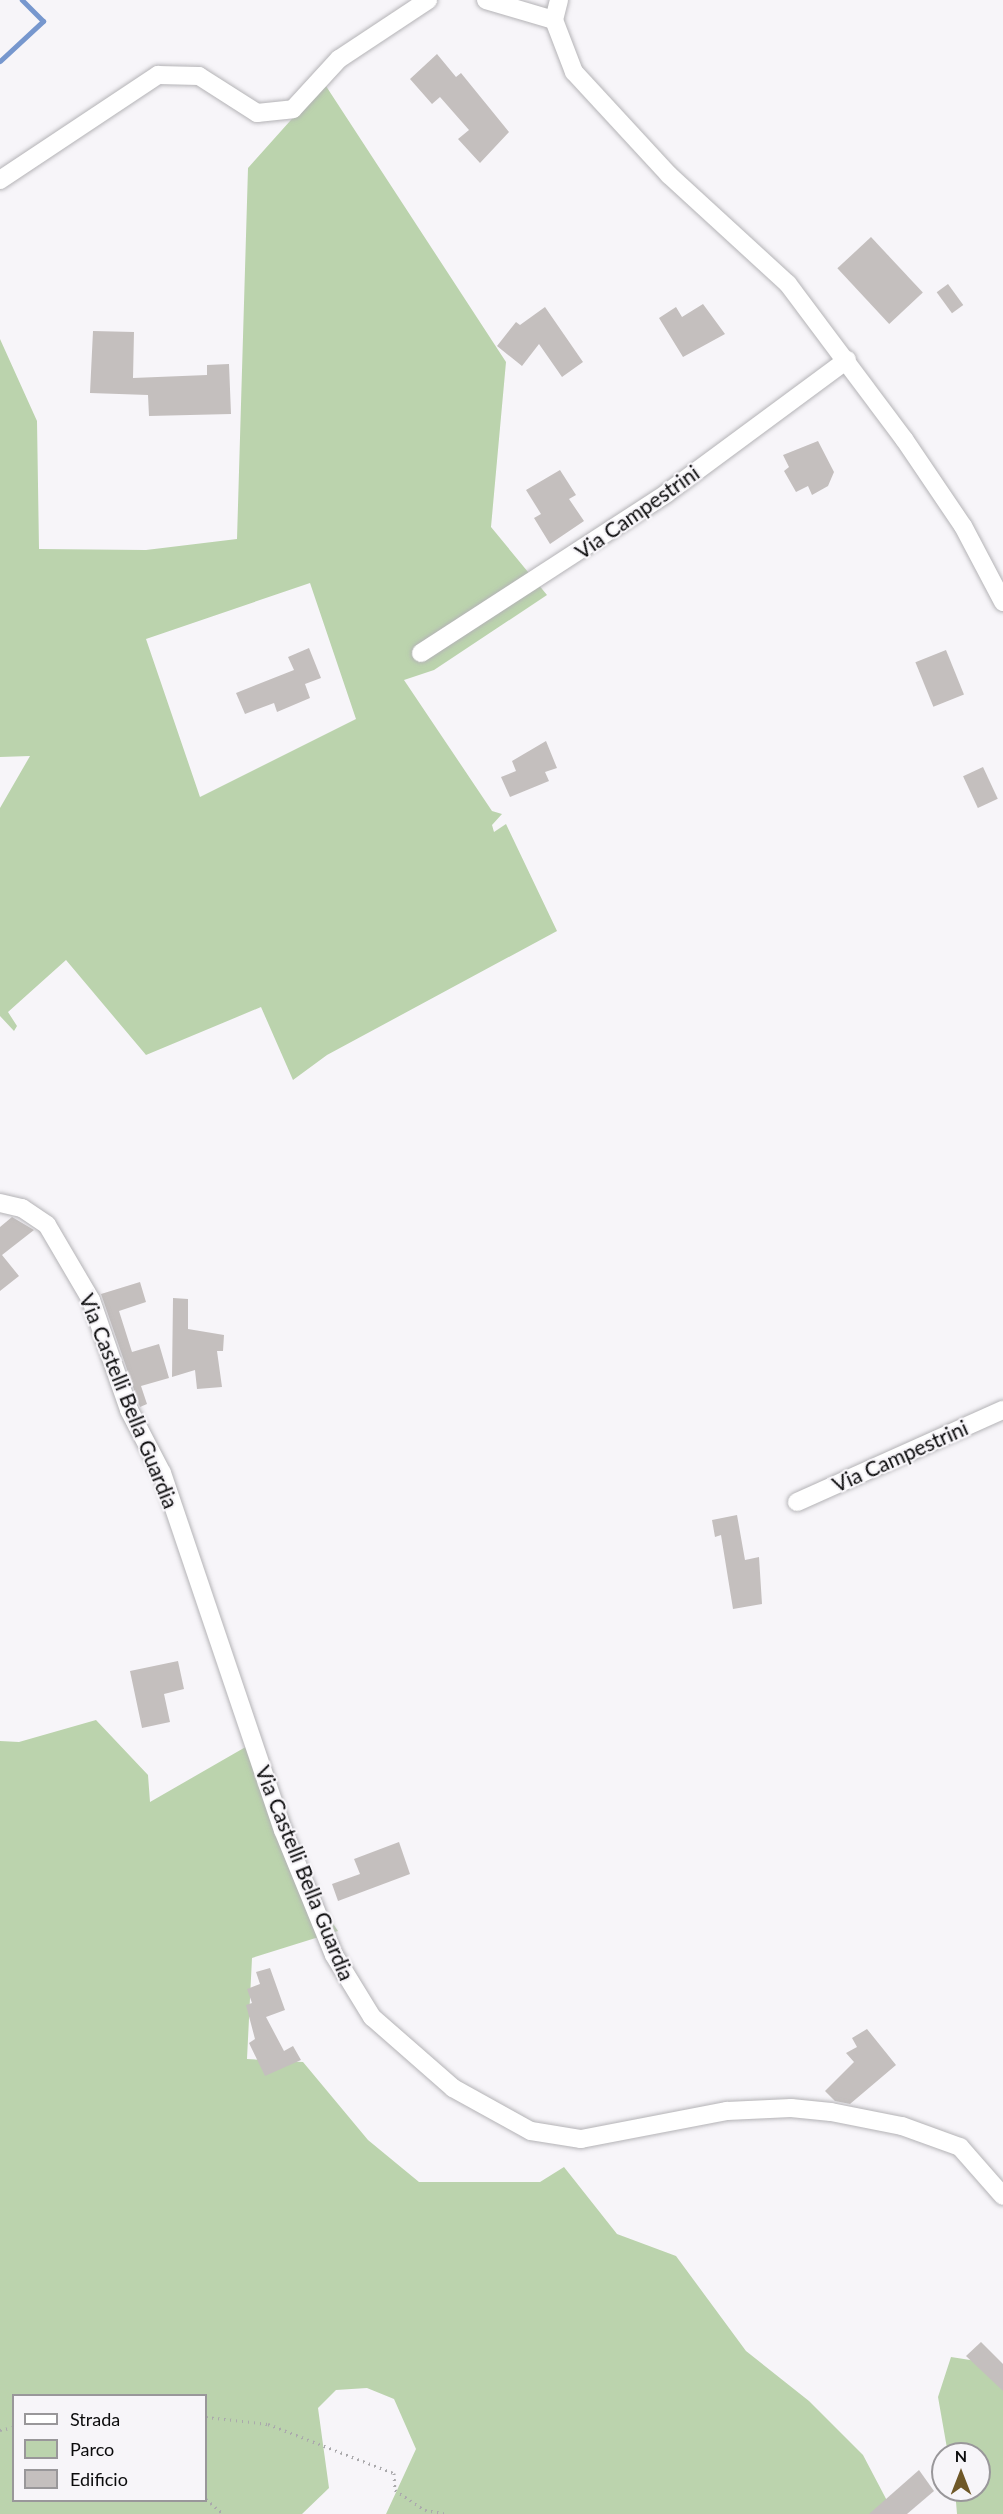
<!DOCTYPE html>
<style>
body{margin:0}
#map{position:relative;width:1003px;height:2514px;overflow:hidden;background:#f7f5f9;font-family:Lato,sans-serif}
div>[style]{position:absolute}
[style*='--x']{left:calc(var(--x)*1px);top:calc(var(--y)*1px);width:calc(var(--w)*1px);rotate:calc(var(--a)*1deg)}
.green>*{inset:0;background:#bbd3ad}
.stream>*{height:5px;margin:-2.5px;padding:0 2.5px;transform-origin:2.5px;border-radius:2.5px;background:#7797ce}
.building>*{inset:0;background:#c4bfbe;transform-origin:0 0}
.path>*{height:3px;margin-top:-1.5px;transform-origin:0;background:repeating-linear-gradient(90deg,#aaa9ac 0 1.5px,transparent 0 6px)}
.roads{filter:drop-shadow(0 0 2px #b4b3b6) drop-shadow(0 0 2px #b4b3b6)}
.minor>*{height:18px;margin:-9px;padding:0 9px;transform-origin:9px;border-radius:9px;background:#fff}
span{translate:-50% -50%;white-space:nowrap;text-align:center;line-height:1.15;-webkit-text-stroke:4.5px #f7f5f9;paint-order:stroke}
.street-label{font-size:21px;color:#0b0b0c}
.legend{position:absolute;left:12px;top:2394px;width:195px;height:108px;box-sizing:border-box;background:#f7f5f9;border:2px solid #99979a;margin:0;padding:8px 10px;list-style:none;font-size:18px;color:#0b0b0c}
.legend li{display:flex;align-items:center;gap:12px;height:30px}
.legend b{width:30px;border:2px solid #99979a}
.north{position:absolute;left:931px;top:2442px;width:60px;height:60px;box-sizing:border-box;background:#f7f5f9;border:2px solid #99979a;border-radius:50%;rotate:0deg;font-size:16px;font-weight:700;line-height:24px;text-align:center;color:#0b0b0c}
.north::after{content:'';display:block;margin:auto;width:21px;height:27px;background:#6f5828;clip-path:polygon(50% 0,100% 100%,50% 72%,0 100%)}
</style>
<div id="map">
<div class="green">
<i style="clip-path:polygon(evenodd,324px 83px,506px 362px,491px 527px,547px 595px,434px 670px,404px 680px,492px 811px,502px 814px,492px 825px,494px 832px,506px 824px,557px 931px,327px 1055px,293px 1080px,261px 1007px,146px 1055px,66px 960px,8px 1012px,17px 1026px,14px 1031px,0 1016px,0 808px,30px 756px,0 757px,0 339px,37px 421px,39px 549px,146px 550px,237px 539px,248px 168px,324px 83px,310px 583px,356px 719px,200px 797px,146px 639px,310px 583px)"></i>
<i style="clip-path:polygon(evenodd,96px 1720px,148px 1775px,150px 1802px,256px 1741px,292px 1864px,338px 1931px,252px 1958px,247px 2059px,303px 2062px,368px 2140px,419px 2182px,540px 2182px,564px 2167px,617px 2234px,676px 2256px,746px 2351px,809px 2401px,863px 2455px,894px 2514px,386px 2514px,416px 2449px,394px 2399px,367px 2388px,336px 2390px,318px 2408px,329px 2488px,302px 2514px,0 2514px,0 1741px,19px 1742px,96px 1720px,14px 2396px,206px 2396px,206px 2500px,14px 2500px,14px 2396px)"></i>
<i style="clip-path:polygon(951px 2357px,983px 2362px,1003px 2378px,1003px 2514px,957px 2514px,955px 2490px,979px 2490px,979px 2454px,948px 2454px,938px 2397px)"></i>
</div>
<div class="stream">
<i style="--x:0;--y:61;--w:59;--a:-42.9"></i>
<i style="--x:43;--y:21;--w:30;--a:-135"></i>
</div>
<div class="building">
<i style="clip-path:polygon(437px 54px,456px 77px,461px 73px,509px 132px,480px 163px,458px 139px,469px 130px,440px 97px,432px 104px,410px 79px)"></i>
<i style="left:871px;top:237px;width:76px;height:46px;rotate:47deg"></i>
<i style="left:948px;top:284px;width:26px;height:14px;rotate:54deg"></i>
<i style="clip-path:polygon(703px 304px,725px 334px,683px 357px,659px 318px,676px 307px,682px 317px)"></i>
<i style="clip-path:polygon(545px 307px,583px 362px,562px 377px,539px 344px,522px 366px,497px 346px,516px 322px,520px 325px)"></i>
<i style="clip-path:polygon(93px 331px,134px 332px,133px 378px,207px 375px,207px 365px,229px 364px,231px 414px,149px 416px,148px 395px,90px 393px)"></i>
<i style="clip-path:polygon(818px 441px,834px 472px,828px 486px,812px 495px,808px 486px,796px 492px,784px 471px,789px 467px,783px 455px)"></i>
<i style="clip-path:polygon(560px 470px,576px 495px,569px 499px,584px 521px,550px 544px,534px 518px,541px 514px,526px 490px)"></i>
<i style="clip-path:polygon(309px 648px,321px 678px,305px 684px,310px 698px,277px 712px,274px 703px,245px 714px,236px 693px,294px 670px,288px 657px)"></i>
<i style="left:946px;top:650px;width:48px;height:33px;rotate:68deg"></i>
<i style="clip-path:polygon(546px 741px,557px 768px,545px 772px,549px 781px,510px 797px,501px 777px,516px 771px,512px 761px)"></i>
<i style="left:983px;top:767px;width:35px;height:22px;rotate:65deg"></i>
<i style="clip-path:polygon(12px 1217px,34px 1230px,2px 1255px,19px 1276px,0 1291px,0 1227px)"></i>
<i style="clip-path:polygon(140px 1282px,146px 1302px,119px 1311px,132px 1352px,159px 1344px,169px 1378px,141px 1386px,147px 1404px,140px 1407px,101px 1294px)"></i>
<i style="clip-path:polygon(173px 1298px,188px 1299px,188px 1329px,224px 1335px,223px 1351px,217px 1351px,222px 1387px,197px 1389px,195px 1370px,172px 1377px)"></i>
<i style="clip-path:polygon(737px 1515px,745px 1560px,759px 1557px,762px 1604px,733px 1609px,721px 1535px,715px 1537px,712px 1520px)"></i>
<i style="clip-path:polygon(178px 1661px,184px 1689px,164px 1694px,170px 1722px,142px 1728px,130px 1671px)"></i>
<i style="clip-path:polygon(399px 1842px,410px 1874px,338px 1901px,332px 1884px,360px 1874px,354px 1859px)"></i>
<i style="clip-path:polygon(270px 1968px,285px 2010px,266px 2017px,284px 2051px,293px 2046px,301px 2060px,265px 2076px,249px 2043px,255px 2039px,246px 2005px,252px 2003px,247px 1989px,260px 1984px,256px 1972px)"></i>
<i style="clip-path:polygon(867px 2029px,896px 2065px,850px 2104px,835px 2101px,825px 2091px,854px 2062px,846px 2053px,857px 2047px,852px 2038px)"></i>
<i style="clip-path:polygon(981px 2342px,1003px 2364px,1003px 2391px,966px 2356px)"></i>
<i style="clip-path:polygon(919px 2470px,934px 2491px,907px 2514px,869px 2514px)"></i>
</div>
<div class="path">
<i style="--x:206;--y:2417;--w:62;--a:6.4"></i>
<i style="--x:268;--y:2424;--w:135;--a:21.3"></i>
<i style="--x:394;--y:2473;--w:17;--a:87"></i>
<i style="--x:395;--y:2490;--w:36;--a:34"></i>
<i style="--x:425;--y:2510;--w:22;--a:10"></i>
<i style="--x:0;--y:2430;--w:14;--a:-12"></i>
<i style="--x:206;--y:2499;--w:23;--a:41"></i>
</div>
<div class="roads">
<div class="minor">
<i style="--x:486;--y:0;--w:71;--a:16.4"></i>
<i style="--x:559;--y:0;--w:21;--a:104"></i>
<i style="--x:554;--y:20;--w:56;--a:69"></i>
<i style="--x:574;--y:72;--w:140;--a:47.3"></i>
<i style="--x:669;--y:175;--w:161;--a:42.5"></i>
<i style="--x:788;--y:284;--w:194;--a:53.2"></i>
<i style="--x:904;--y:439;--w:105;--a:55.9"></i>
<i style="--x:963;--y:526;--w:86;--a:62.2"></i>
<i style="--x:0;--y:180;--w:190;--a:-33.6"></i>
<i style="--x:158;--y:75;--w:41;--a:1.4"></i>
<i style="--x:199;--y:76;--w:69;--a:32.5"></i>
<i style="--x:257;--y:113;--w:36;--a:-6"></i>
<i style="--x:293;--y:109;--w:68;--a:-47.4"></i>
<i style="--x:339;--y:59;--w:107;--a:-33.5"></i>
<i style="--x:421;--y:653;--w:293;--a:-33"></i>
<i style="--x:667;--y:493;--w:224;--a:-36.5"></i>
<i style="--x:0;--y:1203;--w:23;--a:13"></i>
<i style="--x:22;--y:1208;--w:30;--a:34"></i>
<i style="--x:47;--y:1225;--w:87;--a:59.6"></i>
<i style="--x:91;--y:1300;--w:116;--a:70.9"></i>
<i style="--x:129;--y:1410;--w:71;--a:62.4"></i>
<i style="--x:162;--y:1473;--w:377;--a:71.3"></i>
<i style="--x:283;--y:1830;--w:135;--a:67.8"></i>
<i style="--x:334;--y:1955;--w:73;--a:58.5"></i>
<i style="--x:372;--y:2017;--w:108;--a:41.2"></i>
<i style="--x:453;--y:2088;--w:89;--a:28.9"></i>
<i style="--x:531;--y:2131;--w:51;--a:9.1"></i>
<i style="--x:581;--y:2139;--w:149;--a:-10.9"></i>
<i style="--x:727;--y:2111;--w:64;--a:-2.7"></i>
<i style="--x:791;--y:2108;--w:40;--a:5.7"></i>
<i style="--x:831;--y:2112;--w:72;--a:11.2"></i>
<i style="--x:902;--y:2126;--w:62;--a:19.9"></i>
<i style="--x:960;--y:2147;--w:65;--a:48.7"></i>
<i style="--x:797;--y:1502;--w:226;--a:-24.1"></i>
</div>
</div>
<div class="street-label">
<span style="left:637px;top:512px;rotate:-35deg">Via Campestrini</span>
<span style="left:129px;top:1401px;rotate:68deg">Via Castelli Bella Guardia</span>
<span style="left:900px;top:1456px;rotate:-24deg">Via Campestrini</span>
<span style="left:305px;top:1873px;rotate:68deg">Via Castelli Bella Guardia</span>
</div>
<ul class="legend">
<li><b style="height:8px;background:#fff"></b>Strada</li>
<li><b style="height:16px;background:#bbd3ad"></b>Parco</li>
<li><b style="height:16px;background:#c4bfbe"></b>Edificio</li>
</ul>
<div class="north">N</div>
</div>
